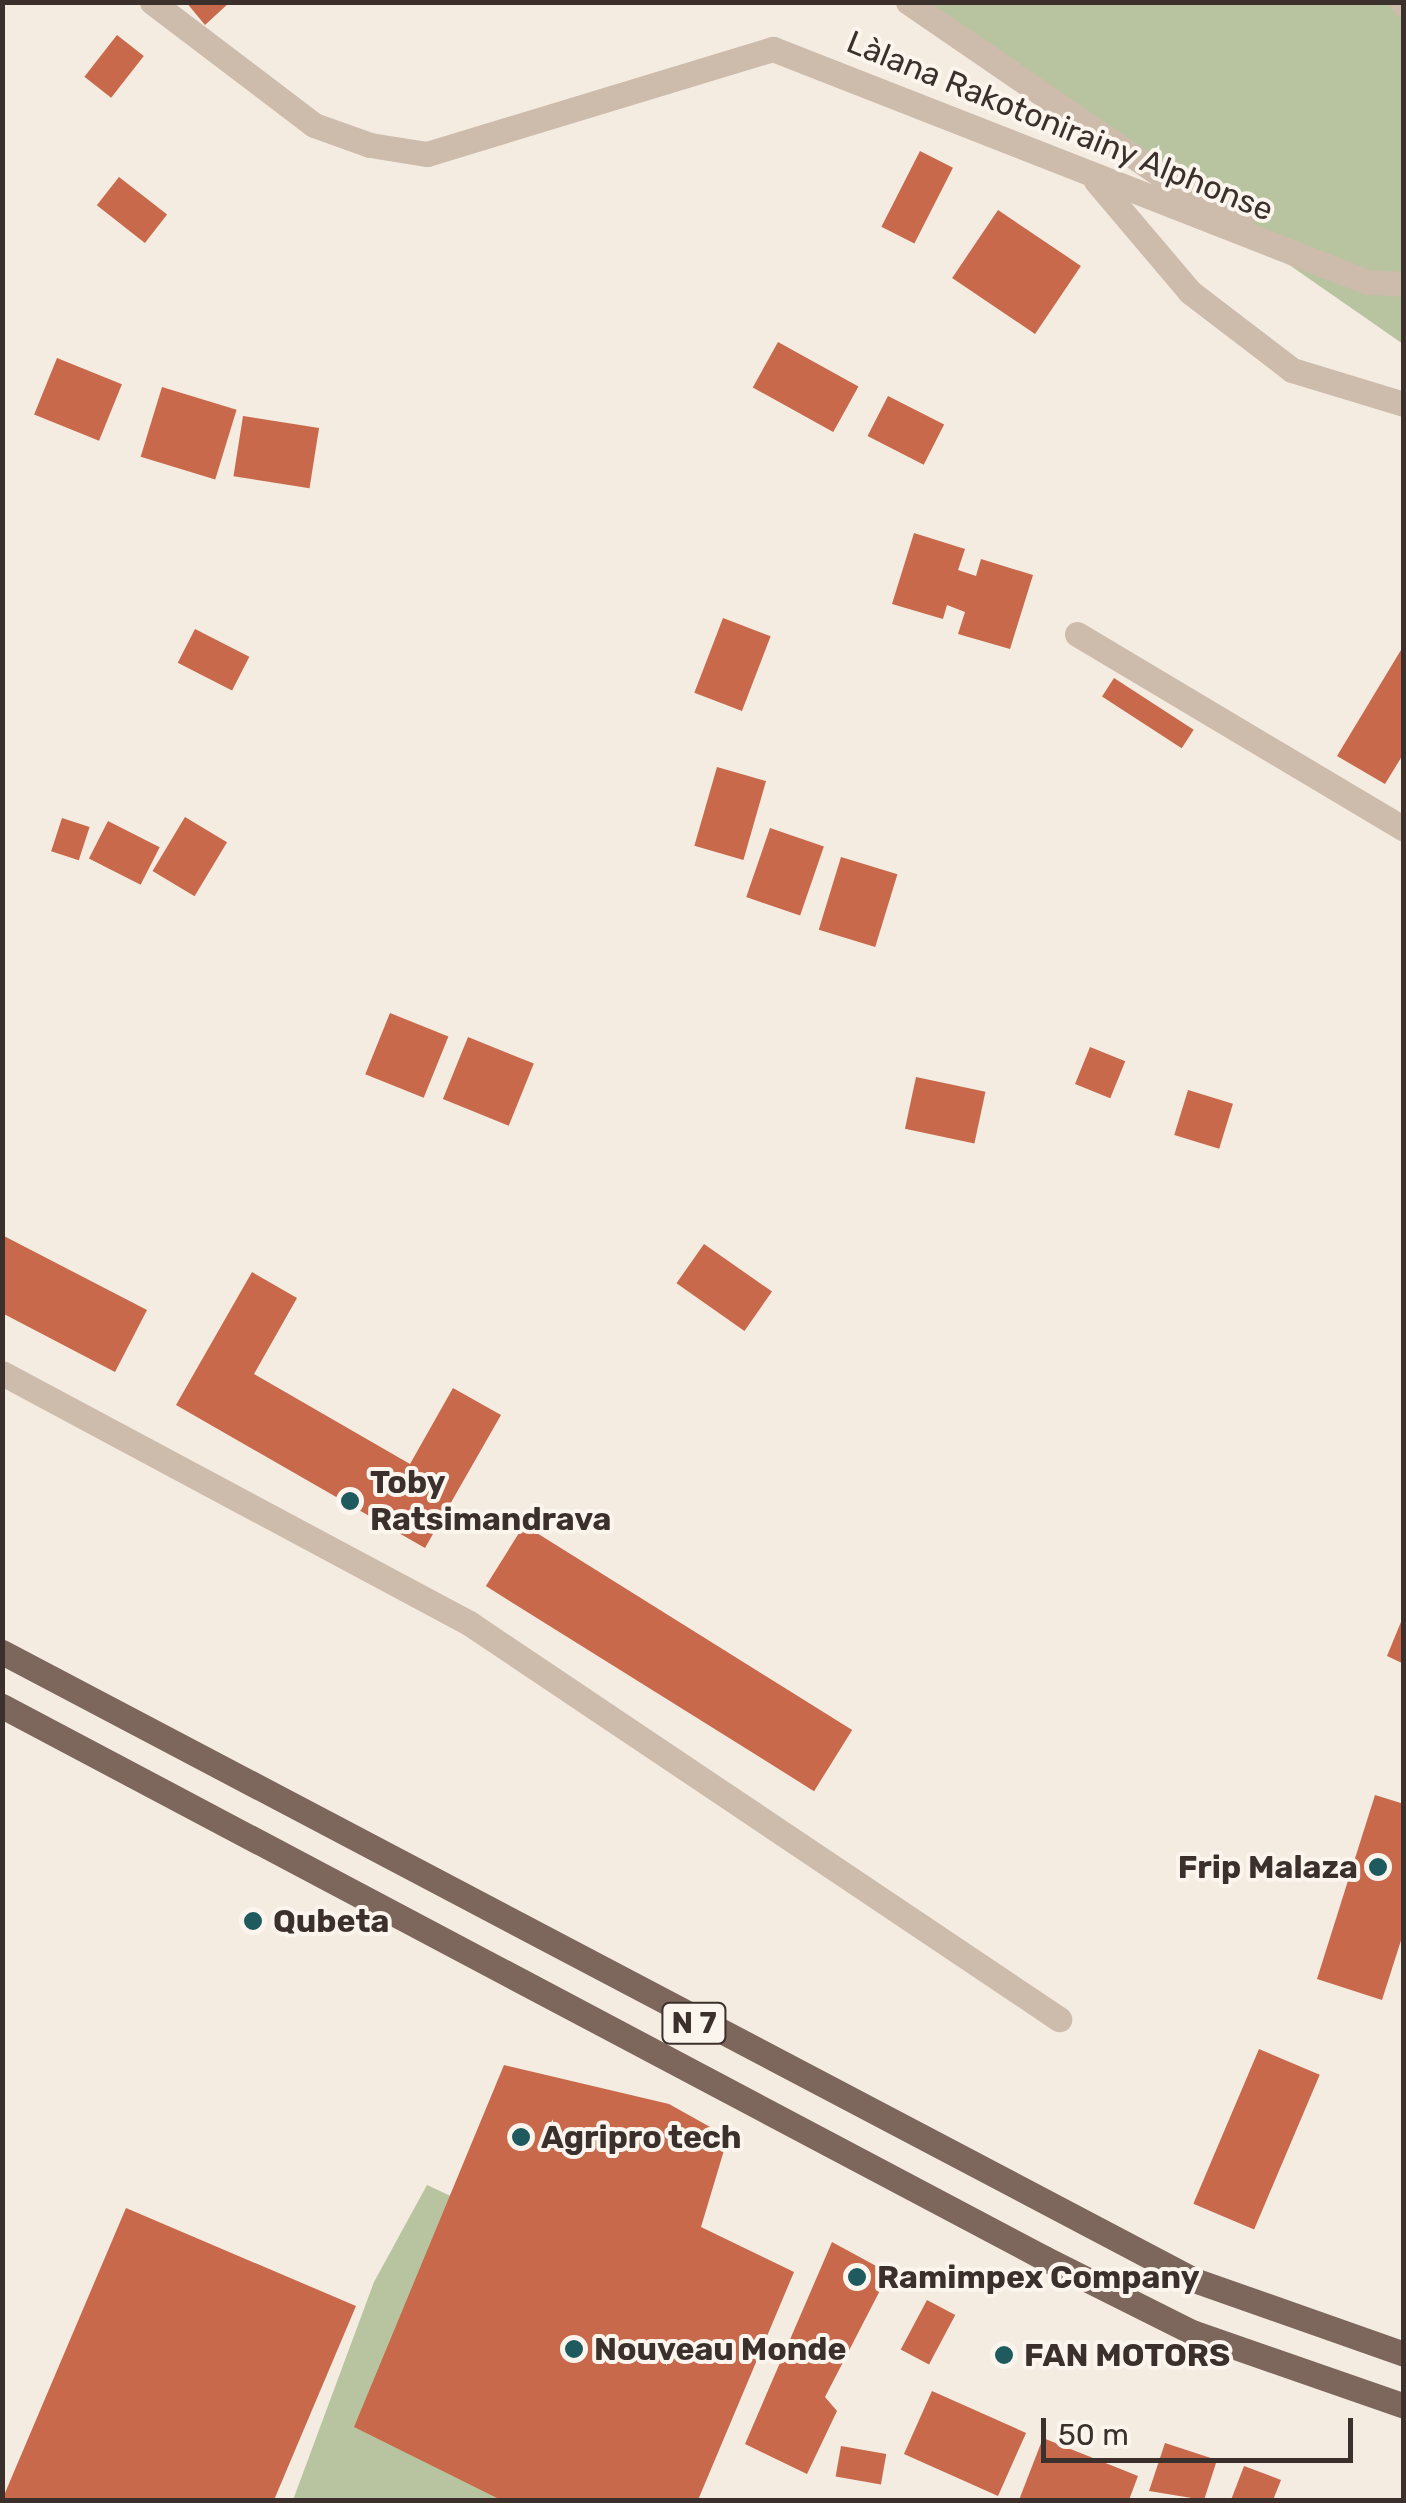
<!DOCTYPE html>
<meta charset="utf-8">
<style>
body{margin:0}
#map{position:relative;width:1406px;height:2503px;overflow:hidden;background:#f4ebe1;font-family:Rubik,sans-serif}
div>[style]{position:absolute}
[style*='--x']{left:calc(var(--x)*1px);top:calc(var(--y)*1px);width:calc(var(--w)*1px);rotate:calc(var(--a)*1deg)}
.green>*{inset:0;background:#b8c4a0}
.building>*{inset:0;background:#c8694b;transform-origin:0 0}
.minor>*{height:25px;margin:-12.5px;padding:0 12.5px;transform-origin:12.5px;border-radius:12.5px;background:#cdbbac}
.primary>*{height:25px;margin:-12.5px;padding:0 12.5px;transform-origin:12.5px;border-radius:12.5px;background:#7d675c}
.dots>*{width:28px;height:28px;translate:-50% -50%;box-sizing:border-box;border:5px solid #fbf5ee;border-radius:50%}
span{translate:-50% -50%;white-space:nowrap;text-align:center;line-height:1.15;-webkit-text-stroke:8px #fbf5ee;paint-order:stroke}
.shield-label span{padding:2px 8px;background:#fbf5ee;border:2px solid;border-radius:8px;-webkit-text-stroke-width:0}
.shield-label{font-size:30px;color:#3b302b;font-weight:700}
.street-label{font-size:32px;color:#3b302b}
.poi-label{font-size:32px;color:#3b302b;font-weight:700}
.left{translate:0 -50%;text-align:left}
.right{translate:-100% -50%;text-align:right}
.frame{position:absolute;inset:0;border:5px solid #3b302b;pointer-events:none}
.scale{position:absolute;left:1041px;top:2418px;width:312px;height:45px;box-sizing:border-box;border:5px solid #3b302b;border-top:0;padding-left:12px;font-size:30px;line-height:35px;white-space:nowrap;color:#3b302b;-webkit-text-stroke:8px #fbf5ee;paint-order:stroke}
</style>
<div id="map">
<div class="green">
<i style="clip-path:polygon(906px 3px,1403px 3px,1403px 344px,1012px 72px)"></i>
<i style="clip-path:polygon(427px 2185px,561px 2247px,598px 2409px,578px 2500px,293px 2500px,374px 2282px)"></i>
</div>
<div class="building">
<i style="clip-path:polygon(186px 2px,230px 2px,205px 25px)"></i>
<i style="left:117px;top:35px;width:34px;height:53px;rotate:38deg"></i>
<i style="left:920px;top:151px;width:37px;height:85px;rotate:27deg"></i>
<i style="left:119px;top:177px;width:61px;height:36px;rotate:38deg"></i>
<i style="left:998px;top:210px;width:100px;height:82px;rotate:34deg"></i>
<i style="left:778px;top:342px;width:92px;height:52px;rotate:29deg"></i>
<i style="left:57px;top:358px;width:70px;height:61px;rotate:22deg"></i>
<i style="left:162px;top:387px;width:78px;height:73px;rotate:17deg"></i>
<i style="left:888px;top:396px;width:63px;height:45px;rotate:27deg"></i>
<i style="left:243px;top:416px;width:77px;height:61px;rotate:9deg"></i>
<i style="clip-path:polygon(914px 533px,965px 549px,958px 570px,976px 576px,981px 559px,1033px 575px,1010px 649px,958px 634px,965px 612px,947px 605px,943px 619px,892px 604px)"></i>
<i style="left:723px;top:618px;width:51px;height:80px;rotate:21deg"></i>
<i style="left:195px;top:629px;width:61px;height:38px;rotate:27deg"></i>
<i style="clip-path:polygon(1404px 645px,1404px 753px,1385px 784px,1337px 756px)"></i>
<i style="left:1114px;top:678px;width:95px;height:22px;rotate:33deg"></i>
<i style="left:717px;top:767px;width:51px;height:82px;rotate:16deg"></i>
<i style="left:185px;top:817px;width:49px;height:63px;rotate:31deg"></i>
<i style="left:62px;top:818px;width:29px;height:35px;rotate:18deg"></i>
<i style="left:108px;top:821px;width:58px;height:42px;rotate:27deg"></i>
<i style="left:770px;top:828px;width:57px;height:73px;rotate:19deg"></i>
<i style="left:841px;top:857px;width:59px;height:76px;rotate:17deg"></i>
<i style="left:390px;top:1013px;width:63px;height:66px;rotate:22deg"></i>
<i style="left:468px;top:1037px;width:71px;height:67px;rotate:22deg"></i>
<i style="left:1090px;top:1047px;width:38px;height:40px;rotate:22deg"></i>
<i style="left:916px;top:1077px;width:71px;height:53px;rotate:12deg"></i>
<i style="left:1188px;top:1090px;width:47px;height:47px;rotate:17deg"></i>
<i style="clip-path:polygon(2px 1235px,147px 1310px,115px 1372px,2px 1313px)"></i>
<i style="left:704px;top:1244px;width:83px;height:48px;rotate:35deg"></i>
<i style="clip-path:polygon(252px 1272px,297px 1298px,254px 1374px,410px 1464px,453px 1388px,501px 1415px,425px 1548px,176px 1405px)"></i>
<i style="left:524px;top:1525px;width:387px;height:72px;rotate:32deg"></i>
<i style="clip-path:polygon(1403px 1617px,1404px 1617px,1404px 1664px,1387px 1656px)"></i>
<i style="clip-path:polygon(1375px 1795px,1404px 1804px,1404px 1931px,1382px 2000px,1317px 1979px)"></i>
<i style="left:1259px;top:2049px;width:66px;height:168px;rotate:23deg"></i>
<i style="clip-path:polygon(504px 2065px,669px 2104px,728px 2137px,701px 2227px,794px 2272px,698px 2500px,501px 2500px,354px 2427px)"></i>
<i style="clip-path:polygon(126px 2208px,356px 2306px,274px 2500px,2px 2500px)"></i>
<i style="clip-path:polygon(832px 2242px,889px 2273px,825px 2397px,837px 2411px,807px 2474px,745px 2444px)"></i>
<i style="left:927px;top:2300px;width:32px;height:56px;rotate:28deg"></i>
<i style="left:932px;top:2391px;width:103px;height:69px;rotate:24deg"></i>
<i style="clip-path:polygon(1043px 2438px,1138px 2476px,1129px 2500px,1019px 2500px)"></i>
<i style="clip-path:polygon(1165px 2443px,1217px 2460px,1204px 2500px,1149px 2491px)"></i>
<i style="left:841px;top:2446px;width:46px;height:31px;rotate:10deg"></i>
<i style="clip-path:polygon(1244px 2466px,1281px 2480px,1273px 2500px,1231px 2500px)"></i>
</div>
<div class="minor">
<i style="--x:152;--y:2;--w:203;--a:37.2"></i>
<i style="--x:314;--y:125;--w:59;--a:19.7"></i>
<i style="--x:370;--y:145;--w:58;--a:9"></i>
<i style="--x:427;--y:154;--w:362;--a:-16.9"></i>
<i style="--x:773;--y:49;--w:639;--a:21.39"></i>
<i style="--x:1368;--y:282;--w:36;--a:3"></i>
<i style="--x:908;--y:2;--w:315;--a:34.4"></i>
<i style="--x:1168;--y:180;--w:82;--a:27.5"></i>
<i style="--x:1402;--y:2;--w:3;--a:45"></i>
<i style="--x:1096;--y:181;--w:145;--a:49.7"></i>
<i style="--x:1190;--y:292;--w:128;--a:37.4"></i>
<i style="--x:1292;--y:370;--w:117;--a:16.9"></i>
<i style="--x:1077;--y:634;--w:381;--a:30.8"></i>
<i style="--x:2;--y:1373;--w:530;--a:28.16"></i>
<i style="--x:469;--y:1623;--w:711;--a:33.87"></i>
</div>
<div class="primary">
<i style="--x:2;--y:1652;--w:1347;--a:27.78"></i>
<i style="--x:1194;--y:2280;--w:223;--a:19.4"></i>
<i style="--x:2;--y:1706;--w:1179;--a:27.91"></i>
<i style="--x:1044;--y:2258;--w:165;--a:26.6"></i>
<i style="--x:1192;--y:2332;--w:225;--a:19.2"></i>
</div>
<div class="dots">
<i style="left:350px;top:1501px;background:#1f5a5e"></i>
<i style="left:1378px;top:1867px;background:#1f5a5e"></i>
<i style="left:253px;top:1921px;background:#1f5a5e"></i>
<i style="left:521px;top:2137px;background:#1f5a5e"></i>
<i style="left:857px;top:2277px;background:#1f5a5e"></i>
<i style="left:574px;top:2349px;background:#1f5a5e"></i>
<i style="left:1004px;top:2355px;background:#1f5a5e"></i>
</div>
<div class="shield-label">
<span style="left:694px;top:2023px">N 7</span>
</div>
<div class="street-label">
<span style="left:1060px;top:126px;rotate:22deg">Làlana Rakotonirainy Alphonse</span>
</div>
<div class="poi-label">
<span class="left" style="left:370px;top:1501px">Toby<br>Ratsimandrava</span>
<span class="right" style="left:1358px;top:1867px">Frip Malaza</span>
<span class="left" style="left:273px;top:1921px">Qubeta</span>
<span class="left" style="left:541px;top:2137px">Agripro tech</span>
<span class="left" style="left:877px;top:2277px">Ramimpex Company</span>
<span class="left" style="left:594px;top:2349px">Nouveau Monde</span>
<span class="left" style="left:1024px;top:2355px">FAN MOTORS</span>
</div>
<div class="frame"></div>
<div class="scale">50 m</div>
</div>
